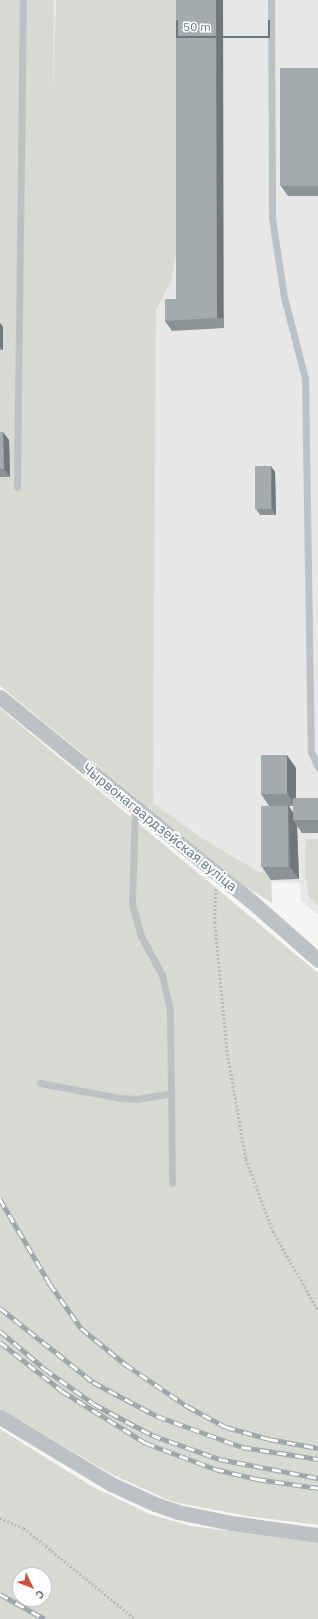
<!DOCTYPE html>
<meta charset="utf-8">
<style>
body{margin:0}
#map{position:relative;width:318px;height:1619px;overflow:hidden;background:#f6f5f3;font-family:"IBM Plex Sans",sans-serif}
div>[style]{position:absolute}
[style*='--x']{left:calc(var(--x)*1px);top:calc(var(--y)*1px);width:calc(var(--w)*1px);rotate:calc(var(--a)*1deg)}
.built>*{inset:0;background:#e6e7e6}
.green>*{inset:0;background:#d6dad3}
.path>*{height:2.5px;margin-top:-1.25px;transform-origin:0;background:repeating-linear-gradient(90deg,#b7babc 0 2px,transparent 0 4px)}
.service>*{height:7px;margin:-3.5px;padding:0 3.5px;transform-origin:3.5px;border-radius:3.5px;background:#bdc1c4}
.minor>*{height:15px;margin:-7.5px;padding:0 7.5px;transform-origin:7.5px;border-radius:7.5px;background:#bdc1c4}
.rail>*{height:4.5px;margin-top:-2.25px;transform-origin:0;background:repeating-linear-gradient(90deg,#fff 0 9px,#9da4a8 0 18px);box-sizing:border-box;border-block:1px solid #9da4a8}
.wall>*{inset:0;background:#8c9396}
.shaded-wall>*{inset:0;background:#72787a;transform-origin:0 0}
.building>*{inset:0;background:#a3abaf;transform-origin:0 0}
span{translate:-50% -50%;white-space:nowrap;text-align:center;line-height:1.15;-webkit-text-stroke:4px #fff;paint-order:stroke}
.street-label{font-size:14px;color:#687880}
.north{position:absolute;left:12px;top:1567px;width:40px;height:40px;box-sizing:border-box;background:#fff;border:1px solid #c3c9cc;border-radius:50%;rotate:133deg;font-size:11px;font-weight:700;line-height:16px;text-align:center;color:#687880}
.north::after{content:'';display:block;margin:auto;width:14px;height:18px;background:#cf503a;clip-path:polygon(50% 0,100% 100%,50% 72%,0 100%)}
.scale{position:absolute;left:176px;top:20px;width:94px;height:18px;box-sizing:border-box;border:2px solid #687880;border-top:0;padding-left:5px;font-size:12px;line-height:14px;white-space:nowrap;color:#687880;-webkit-text-stroke:3px #fff;paint-order:stroke}
</style>
<div id="map">
<div class="built">
<i style="clip-path:polygon(54px 0,318px 0,318px 915px,301px 901px,300px 883px,271px 882px,270px 871px,259px 872px,202px 838px,153px 803px,157px 130px,52px 135px)"></i>
</div>
<div class="green">
<i style="clip-path:polygon(0 0,54px 0,53px 111px,56px 0,176px 0,178px 244px,171px 281px,156px 310px,153px 803px,202px 838px,259px 872px,271px 871px,272px 903px,244px 886px,0 686px)"></i>
<i style="clip-path:polygon(0 708px,318px 973px,318px 1525px,247px 1516px,173px 1502px,111px 1474px,0 1409px)"></i>
<i style="clip-path:polygon(306px 839px,318px 839px,318px 906px,309px 897px,305px 873px)"></i>
<i style="clip-path:polygon(evenodd,0 1429px,93px 1487px,152px 1515px,192px 1526px,318px 1543px,318px 1619px,0 1619px,0 1429px,20px 1575px,44px 1575px,44px 1599px,20px 1599px,20px 1575px)"></i>
</div>
<div class="path">
<i style="--x:216;--y:889;--w:33;--a:92"></i>
<i style="--x:215;--y:922;--w:129;--a:84.6"></i>
<i style="--x:227;--y:1050;--w:111;--a:80.1"></i>
<i style="--x:246;--y:1159;--w:77;--a:69.4"></i>
<i style="--x:273;--y:1231;--w:91;--a:60.3"></i>
<i style="--x:0;--y:1518;--w:26;--a:23"></i>
<i style="--x:24;--y:1528;--w:144;--a:39.3"></i>
</div>
<div class="service">
<i style="--x:271;--y:0;--w:218;--a:89.7"></i>
<i style="--x:272;--y:218;--w:80;--a:81.4"></i>
<i style="--x:284;--y:297;--w:84;--a:75.5"></i>
<i style="--x:305;--y:378;--w:374;--a:89.1"></i>
<i style="--x:311;--y:752;--w:17;--a:65"></i>
<i style="--x:17;--y:487;--w:487;--a:-89.3"></i>
<i style="--x:135;--y:807;--w:97;--a:91.8"></i>
<i style="--x:132;--y:904;--w:33;--a:74"></i>
<i style="--x:141;--y:936;--w:44;--a:61.7"></i>
<i style="--x:162;--y:975;--w:36;--a:77"></i>
<i style="--x:170;--y:1010;--w:173;--a:89.3"></i>
<i style="--x:40;--y:1083;--w:81;--a:10.6"></i>
<i style="--x:120;--y:1098;--w:16;--a:4"></i>
<i style="--x:136;--y:1099;--w:36;--a:-9"></i>
</div>
<div class="minor">
<i style="--x:0;--y:697;--w:322;--a:39.1"></i>
<i style="--x:250;--y:900;--w:91;--a:41.4"></i>
<i style="--x:0;--y:1417;--w:130;--a:31.1"></i>
<i style="--x:111;--y:1484;--w:48;--a:24.4"></i>
<i style="--x:155;--y:1504;--w:24;--a:19"></i>
<i style="--x:178;--y:1512;--w:54;--a:11.7"></i>
<i style="--x:231;--y:1523;--w:88;--a:7.9"></i>
</div>
<div class="rail">
<i style="--x:0;--y:1199;--w:99;--a:59.5"></i>
<i style="--x:50;--y:1284;--w:54;--a:54.8"></i>
<i style="--x:81;--y:1328;--w:57;--a:39.3"></i>
<i style="--x:125;--y:1364;--w:75;--a:34.1"></i>
<i style="--x:187;--y:1406;--w:44;--a:28.3"></i>
<i style="--x:226;--y:1427;--w:45;--a:15.6"></i>
<i style="--x:269;--y:1439;--w:50;--a:10.4"></i>
<i style="--x:0;--y:1308;--w:119;--a:38.5"></i>
<i style="--x:93;--y:1382;--w:72;--a:28"></i>
<i style="--x:157;--y:1416;--w:90;--a:20"></i>
<i style="--x:242;--y:1447;--w:77;--a:9"></i>
<i style="--x:0;--y:1331;--w:59;--a:40.2"></i>
<i style="--x:45;--y:1369;--w:60;--a:35.5"></i>
<i style="--x:94;--y:1404;--w:66;--a:28.1"></i>
<i style="--x:152;--y:1435;--w:71;--a:19.7"></i>
<i style="--x:219;--y:1459;--w:101;--a:10.9"></i>
<i style="--x:0;--y:1342;--w:79;--a:38.3"></i>
<i style="--x:62;--y:1391;--w:99;--a:31.8"></i>
<i style="--x:146;--y:1443;--w:74;--a:20.6"></i>
<i style="--x:215;--y:1469;--w:43;--a:13.4"></i>
<i style="--x:257;--y:1479;--w:62;--a:8.4"></i>
<i style="--x:0;--y:1594;--w:51;--a:29.1"></i>
</div>
<div class="wall">
<i style="clip-path:polygon(176px 0,223px 0,224px 328px,172px 331px,165px 321px,176px 299px)"></i>
<i style="clip-path:polygon(318px 68px,318px 196px,288px 196px,281px 186px)"></i>
<i style="clip-path:polygon(0 323px,3px 327px,3px 350px,0 350px)"></i>
<i style="clip-path:polygon(0 432px,9px 440px,10px 477px,0 477px)"></i>
<i style="clip-path:polygon(275px 472px,276px 515px,260px 515px,256px 509px)"></i>
<i style="clip-path:polygon(evenodd,296px 768px,296px 798px,318px 798px,318px 833px,302px 833px,297px 826px,299px 879px,271px 880px,262px 867px,269px 806px,261px 794px,296px 768px,289px 806px,293px 806px,293px 812px,289px 806px)"></i>
</div>
<div class="shaded-wall">
<i style="left:216px;top:0;width:7px;height:318px"></i>
<i style="clip-path:polygon(0 323px,3px 327px,3px 350px,0 346px)"></i>
<i style="clip-path:polygon(3px 432px,9px 440px,10px 477px,4px 469px)"></i>
<i style="clip-path:polygon(271px 466px,275px 472px,276px 515px,272px 509px)"></i>
<i style="clip-path:polygon(287px 755px,296px 768px,296px 806px,287px 793px)"></i>
<i style="clip-path:polygon(288px 806px,297px 818px,293px 820px,297px 826px,299px 879px,290px 867px)"></i>
</div>
<div class="building">
<i style="clip-path:polygon(176px 0,216px 0,217px 318px,165px 321px,165px 299px,176px 299px)"></i>
<i style="left:280px;top:68px;width:38px;height:118px"></i>
<i style="clip-path:polygon(0 432px,3px 432px,4px 469px,0 469px)"></i>
<i style="left:255px;top:466px;width:16px;height:43px"></i>
<i style="left:261px;top:755px;width:26px;height:39px"></i>
<i style="left:293px;top:798px;width:25px;height:22px"></i>
<i style="left:261px;top:806px;width:27px;height:61px"></i>
</div>
<div class="street-label">
<span style="left:160px;top:827px;rotate:39deg">Чырвонагвардзейская вуліца</span>
</div>
<div class="north">С</div>
<div class="scale">50 m</div>
</div>
